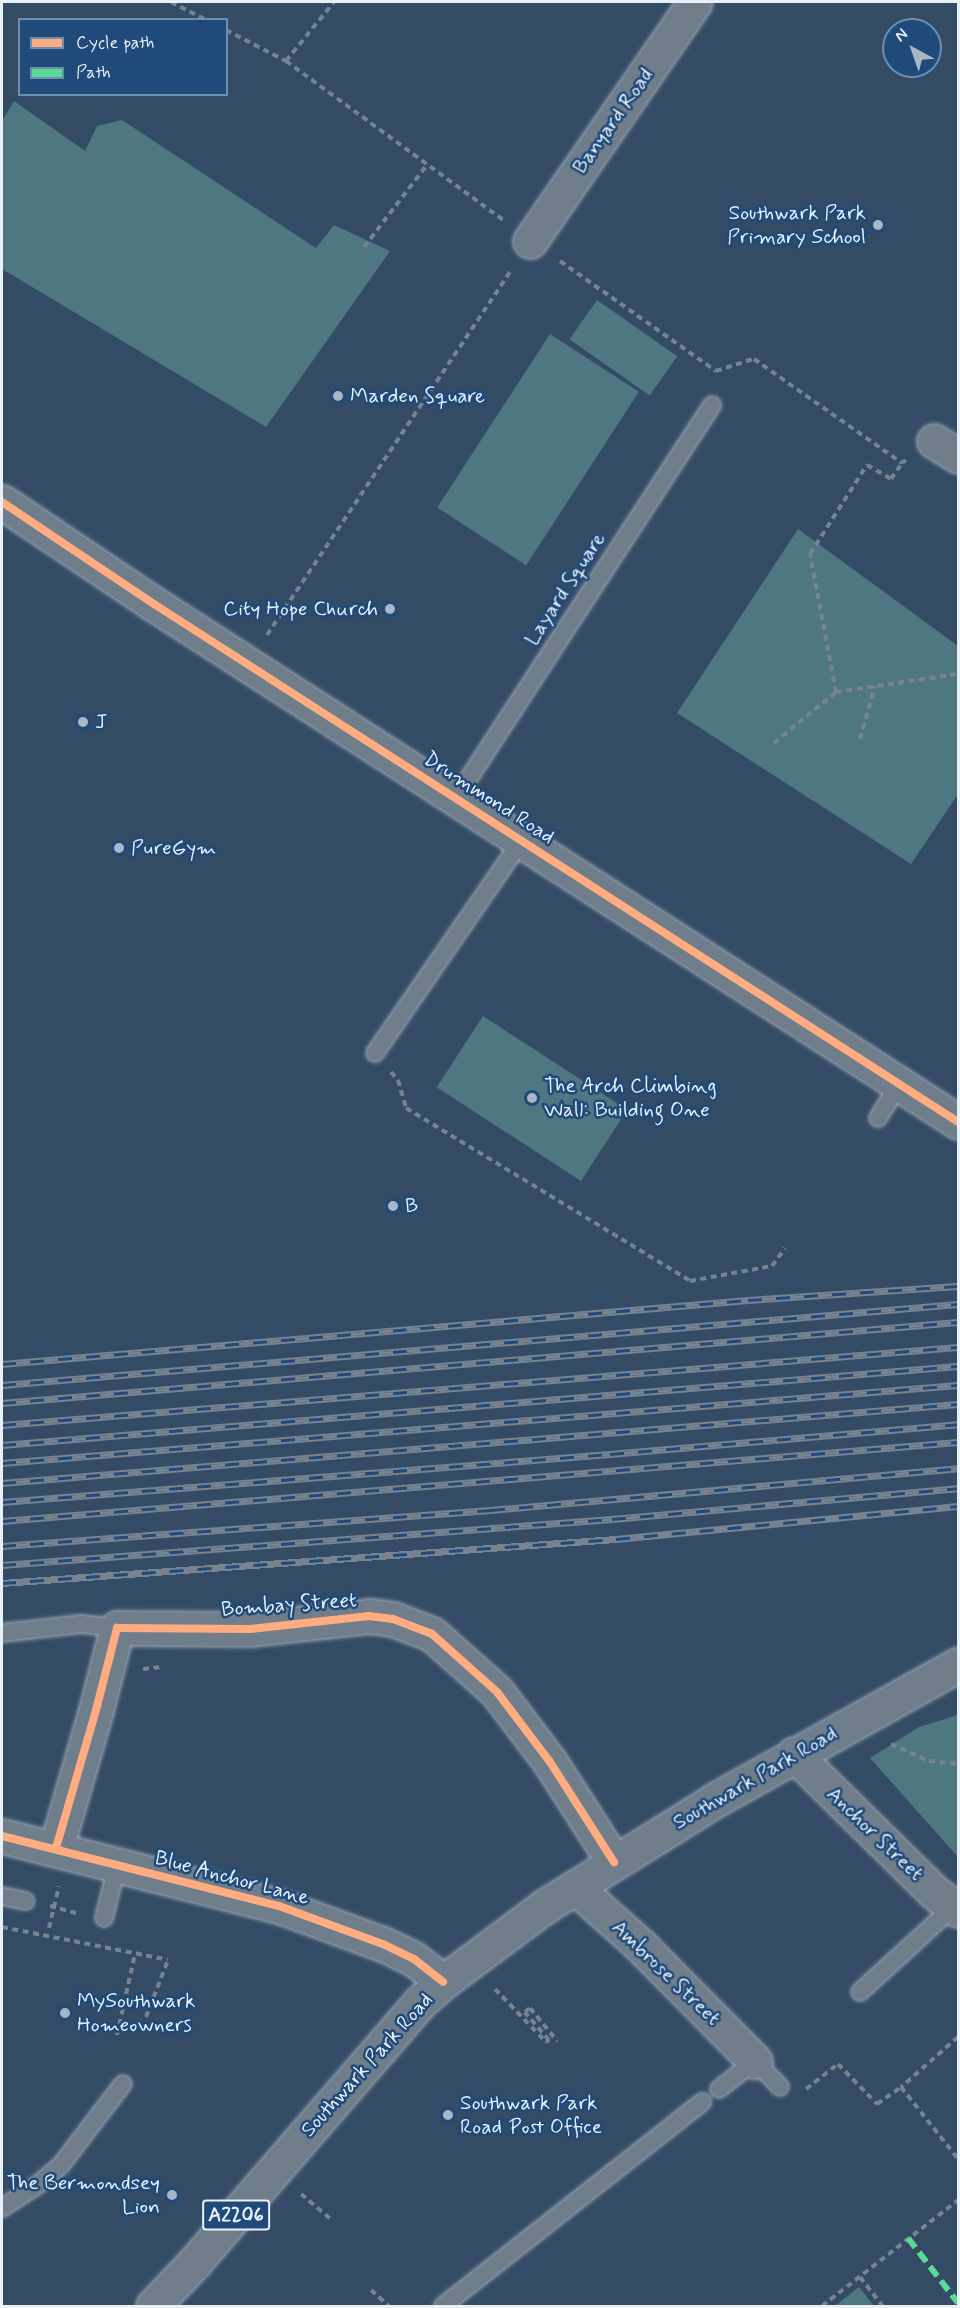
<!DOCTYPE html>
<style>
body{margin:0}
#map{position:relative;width:960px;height:2308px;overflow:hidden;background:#344b65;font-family:Mynerve,sans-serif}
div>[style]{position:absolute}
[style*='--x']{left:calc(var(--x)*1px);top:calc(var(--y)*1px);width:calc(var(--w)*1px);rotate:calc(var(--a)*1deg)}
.green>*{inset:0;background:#4e7782;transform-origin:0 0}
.path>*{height:4px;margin-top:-2px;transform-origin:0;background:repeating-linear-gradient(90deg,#778390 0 6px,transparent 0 10.5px)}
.roads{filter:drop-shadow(0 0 2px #9aa6b3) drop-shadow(0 0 2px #9aa6b3)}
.lane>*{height:16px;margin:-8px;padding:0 8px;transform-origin:8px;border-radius:8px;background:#707e8c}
.street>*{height:33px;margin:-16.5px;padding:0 16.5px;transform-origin:16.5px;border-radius:16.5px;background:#707e8c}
.primary>*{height:33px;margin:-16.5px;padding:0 16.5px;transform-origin:16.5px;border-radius:16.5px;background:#707e8c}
.rail>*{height:7px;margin-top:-3.5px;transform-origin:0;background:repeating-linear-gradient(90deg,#1f4a7a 0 14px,#778390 0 28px);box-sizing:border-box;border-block:2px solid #778390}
.path-bridge>*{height:4px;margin-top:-2px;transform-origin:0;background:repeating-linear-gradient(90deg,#778390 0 6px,transparent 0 10.5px)}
.quiet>*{height:6px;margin-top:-3px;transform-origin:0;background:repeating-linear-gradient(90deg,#5adb95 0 12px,transparent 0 18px)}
.cycleway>*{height:8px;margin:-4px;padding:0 4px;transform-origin:4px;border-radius:4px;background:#ffac80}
.dots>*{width:16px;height:16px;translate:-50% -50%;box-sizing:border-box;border:3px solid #1f4a7a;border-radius:50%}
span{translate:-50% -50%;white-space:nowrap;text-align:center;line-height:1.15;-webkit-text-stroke:5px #1f4a7a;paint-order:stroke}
.shield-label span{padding:2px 4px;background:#1f4a7a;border:2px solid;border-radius:4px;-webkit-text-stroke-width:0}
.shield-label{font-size:20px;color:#e8f1f8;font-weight:700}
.street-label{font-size:21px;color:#e8f1f8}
.poi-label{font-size:21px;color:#e8f1f8}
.right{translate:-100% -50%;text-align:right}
.left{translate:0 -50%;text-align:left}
.frame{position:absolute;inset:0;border:3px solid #e8f1f8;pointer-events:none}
.legend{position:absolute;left:18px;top:18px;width:210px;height:78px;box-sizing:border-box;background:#1f4a7a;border:2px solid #6f8dac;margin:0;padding:8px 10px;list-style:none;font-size:18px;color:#e8f1f8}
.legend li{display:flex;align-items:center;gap:12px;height:30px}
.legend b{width:30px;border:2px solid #6f8dac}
.north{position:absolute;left:882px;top:18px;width:60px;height:60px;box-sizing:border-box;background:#1f4a7a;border:2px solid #6f8dac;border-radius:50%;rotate:320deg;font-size:16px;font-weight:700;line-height:24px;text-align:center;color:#e8f1f8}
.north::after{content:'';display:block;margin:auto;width:21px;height:27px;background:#a9b7c5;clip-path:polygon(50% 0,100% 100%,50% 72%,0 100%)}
</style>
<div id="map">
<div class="green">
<i style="clip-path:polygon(14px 101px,85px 151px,97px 126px,122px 120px,316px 248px,334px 225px,390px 251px,266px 427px,2px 269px,2px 121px)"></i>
<i style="left:597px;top:300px;width:98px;height:48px;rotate:35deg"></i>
<i style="left:550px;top:334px;width:106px;height:207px;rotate:33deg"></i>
<i style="clip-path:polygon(798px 529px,958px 646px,958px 794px,911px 864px,677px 713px)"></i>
<i style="left:483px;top:1016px;width:172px;height:85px;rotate:33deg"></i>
<i style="clip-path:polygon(958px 1715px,958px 1857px,870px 1758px,919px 1727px)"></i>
<i style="clip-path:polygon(859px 2287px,874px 2306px,835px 2306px)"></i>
</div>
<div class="path">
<i style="--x:171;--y:2;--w:39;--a:27"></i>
<i style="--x:226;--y:30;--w:68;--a:27.3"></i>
<i style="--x:286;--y:61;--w:269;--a:36.2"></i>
<i style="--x:286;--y:61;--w:76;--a:-50.9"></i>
<i style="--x:364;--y:247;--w:103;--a:-52.5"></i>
<i style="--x:560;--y:261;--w:191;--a:35.2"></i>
<i style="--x:716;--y:371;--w:40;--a:-18"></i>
<i style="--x:754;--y:359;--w:181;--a:35.1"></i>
<i style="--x:902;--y:463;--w:5;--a:-37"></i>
<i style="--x:267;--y:635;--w:439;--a:-56.2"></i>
<i style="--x:836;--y:692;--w:123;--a:-8.4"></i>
<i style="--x:860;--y:739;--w:55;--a:-74.2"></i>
<i style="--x:774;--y:743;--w:80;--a:-39.4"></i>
<i style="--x:836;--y:692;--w:140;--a:-100.7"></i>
<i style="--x:810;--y:554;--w:106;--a:-57.4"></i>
<i style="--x:867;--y:465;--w:28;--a:30"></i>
<i style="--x:891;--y:479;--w:19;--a:-55"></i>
<i style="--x:391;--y:1072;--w:11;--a:49"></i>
<i style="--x:398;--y:1080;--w:29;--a:74"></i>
<i style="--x:406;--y:1108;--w:333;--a:31.3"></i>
<i style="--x:690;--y:1281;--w:83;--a:-10.4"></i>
<i style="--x:772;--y:1266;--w:22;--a:-54"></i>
<i style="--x:143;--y:1669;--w:19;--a:-6"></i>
<i style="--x:891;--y:1744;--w:42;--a:24.1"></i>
<i style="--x:929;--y:1761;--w:29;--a:6"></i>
<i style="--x:50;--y:1906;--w:28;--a:15"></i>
<i style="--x:49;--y:1928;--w:43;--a:-76.6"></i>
<i style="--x:495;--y:1989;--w:74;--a:46.1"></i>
<i style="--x:546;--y:2042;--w:4;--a:-34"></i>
<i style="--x:549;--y:2040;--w:37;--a:-131"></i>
<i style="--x:525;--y:2012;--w:6;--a:-39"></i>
<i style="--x:530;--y:2008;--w:43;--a:50.7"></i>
<i style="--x:146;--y:2017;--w:61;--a:-68.9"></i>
<i style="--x:117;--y:2035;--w:83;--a:-77.5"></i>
<i style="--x:958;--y:2037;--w:76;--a:138.7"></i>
<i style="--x:901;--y:2087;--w:92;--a:51.6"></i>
<i style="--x:806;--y:2089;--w:41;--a:-38"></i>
<i style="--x:838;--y:2064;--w:56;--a:45.7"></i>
<i style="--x:877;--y:2104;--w:29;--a:-35"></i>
<i style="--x:301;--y:2194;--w:38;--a:40"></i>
<i style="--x:860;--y:2277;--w:37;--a:52"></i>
<i style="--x:371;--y:2290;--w:24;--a:42"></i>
<i style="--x:822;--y:2306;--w:172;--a:-37.9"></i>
</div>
<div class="roads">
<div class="lane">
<i style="--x:456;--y:798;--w:469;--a:-56.9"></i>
<i style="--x:375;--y:1053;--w:259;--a:-55.4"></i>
<i style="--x:878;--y:1118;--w:40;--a:-58"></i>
<i style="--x:2;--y:1633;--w:80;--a:-6.5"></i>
<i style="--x:81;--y:1624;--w:36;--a:6"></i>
<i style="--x:2;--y:1896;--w:24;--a:12"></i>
<i style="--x:104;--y:1918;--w:54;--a:-76"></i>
<i style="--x:860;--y:1992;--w:126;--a:-42.4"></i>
<i style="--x:719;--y:2089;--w:46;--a:-37.9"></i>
<i style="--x:755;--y:2061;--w:36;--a:46"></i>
<i style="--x:2;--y:2208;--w:40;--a:-32.9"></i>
<i style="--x:36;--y:2186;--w:33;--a:-40"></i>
<i style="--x:61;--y:2165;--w:102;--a:-52.6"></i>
<i style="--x:443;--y:2306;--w:330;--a:-38.2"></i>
</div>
<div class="street">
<i style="--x:530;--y:241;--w:290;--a:-55.4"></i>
<i style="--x:934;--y:441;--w:28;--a:32"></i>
<i style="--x:2;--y:502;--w:183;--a:33.9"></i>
<i style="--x:154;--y:604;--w:956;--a:32.79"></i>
<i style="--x:794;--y:1754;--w:197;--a:44.6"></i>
<i style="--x:934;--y:1892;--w:30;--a:37"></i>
<i style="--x:2;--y:1836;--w:286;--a:14.2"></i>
<i style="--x:279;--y:1906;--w:111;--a:20.1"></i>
<i style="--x:383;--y:1944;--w:34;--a:26"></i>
<i style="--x:414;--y:1959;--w:37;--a:38"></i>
<i style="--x:56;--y:1848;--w:144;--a:-73.8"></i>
<i style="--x:96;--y:1710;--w:85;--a:-75.6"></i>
<i style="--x:117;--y:1628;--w:133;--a:0.4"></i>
<i style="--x:250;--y:1629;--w:120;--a:-6.2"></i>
<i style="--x:369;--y:1616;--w:24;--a:7"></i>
<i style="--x:393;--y:1619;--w:42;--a:21"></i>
<i style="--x:432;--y:1634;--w:87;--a:41.7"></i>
<i style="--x:497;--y:1692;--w:88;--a:52.9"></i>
<i style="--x:550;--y:1762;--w:119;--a:57.4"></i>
<i style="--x:575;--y:1887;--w:89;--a:41.8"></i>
<i style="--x:641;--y:1946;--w:162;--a:45.3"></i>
</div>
<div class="primary">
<i style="--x:153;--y:2306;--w:59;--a:-46.4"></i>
<i style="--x:194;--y:2263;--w:345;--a:-49.1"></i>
<i style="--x:420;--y:2002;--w:30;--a:-41"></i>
<i style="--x:443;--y:1982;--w:127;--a:-36.7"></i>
<i style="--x:545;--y:1906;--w:200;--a:-31.9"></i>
<i style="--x:715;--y:1800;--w:278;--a:-29.1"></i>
</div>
</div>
<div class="rail">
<i style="--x:2;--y:1364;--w:749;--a:-4.9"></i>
<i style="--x:748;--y:1300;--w:210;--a:-3.8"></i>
<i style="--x:2;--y:1385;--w:959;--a:-4.84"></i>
<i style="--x:2;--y:1403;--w:959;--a:-4.84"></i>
<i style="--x:2;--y:1425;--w:959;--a:-4.66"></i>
<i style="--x:2;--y:1445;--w:959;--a:-4.72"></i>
<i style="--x:2;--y:1463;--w:959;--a:-4.66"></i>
<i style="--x:2;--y:1483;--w:959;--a:-4.72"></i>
<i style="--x:2;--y:1502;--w:610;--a:-4.51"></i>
<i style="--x:610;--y:1454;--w:349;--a:-4.9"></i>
<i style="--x:2;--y:1521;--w:959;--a:-4.72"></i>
<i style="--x:2;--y:1546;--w:490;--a:-4.2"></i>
<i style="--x:491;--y:1510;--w:469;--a:-5.1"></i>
<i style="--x:2;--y:1565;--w:612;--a:-4.31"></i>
<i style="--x:612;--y:1519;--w:347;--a:-5.1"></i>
<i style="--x:2;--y:1583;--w:616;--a:-4.1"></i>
<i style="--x:616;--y:1539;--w:344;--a:-5.5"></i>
</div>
<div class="path-bridge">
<i style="--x:2;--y:1927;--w:169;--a:11.2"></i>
</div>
<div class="quiet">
<i style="--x:908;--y:2238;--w:82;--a:52.4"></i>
</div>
<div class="cycleway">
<i style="--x:2;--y:502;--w:183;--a:33.9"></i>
<i style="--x:154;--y:604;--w:956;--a:32.79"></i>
<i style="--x:2;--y:1836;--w:286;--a:14.2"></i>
<i style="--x:279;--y:1906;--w:111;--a:20.1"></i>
<i style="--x:383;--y:1944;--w:34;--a:26"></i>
<i style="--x:414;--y:1959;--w:37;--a:38"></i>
<i style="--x:56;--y:1848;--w:144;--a:-73.8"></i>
<i style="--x:96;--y:1710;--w:85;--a:-75.6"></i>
<i style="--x:117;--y:1628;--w:133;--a:0.4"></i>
<i style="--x:250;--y:1629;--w:120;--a:-6.2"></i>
<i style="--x:369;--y:1616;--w:24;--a:7"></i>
<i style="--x:393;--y:1619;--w:42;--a:21"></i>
<i style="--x:432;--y:1634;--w:87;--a:41.7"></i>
<i style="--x:497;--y:1692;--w:88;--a:52.9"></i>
<i style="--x:550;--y:1762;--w:119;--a:57.4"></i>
</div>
<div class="dots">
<i style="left:878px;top:225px;background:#a9b7c5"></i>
<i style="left:338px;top:396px;background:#a9b7c5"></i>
<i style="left:390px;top:609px;background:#a9b7c5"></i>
<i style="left:83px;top:722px;background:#a9b7c5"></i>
<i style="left:119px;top:848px;background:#a9b7c5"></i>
<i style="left:532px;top:1098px;background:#a9b7c5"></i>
<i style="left:393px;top:1206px;background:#a9b7c5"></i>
<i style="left:65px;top:2013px;background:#a9b7c5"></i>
<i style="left:448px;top:2115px;background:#a9b7c5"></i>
<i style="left:172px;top:2195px;background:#a9b7c5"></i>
</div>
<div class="shield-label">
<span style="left:236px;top:2215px">A2206</span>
</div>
<div class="street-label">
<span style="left:613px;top:121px;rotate:-55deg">Banyard Road</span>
<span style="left:565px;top:589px;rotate:-57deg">Layard Square</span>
<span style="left:489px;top:798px;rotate:33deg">Drummond Road</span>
<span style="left:289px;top:1605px;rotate:-4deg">Bombay Street</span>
<span style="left:755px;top:1778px;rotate:-30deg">Southwark Park Road</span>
<span style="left:875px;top:1834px;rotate:44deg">Anchor Street</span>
<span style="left:232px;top:1878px;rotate:15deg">Blue Anchor Lane</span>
<span style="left:666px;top:1973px;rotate:44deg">Ambrose Street</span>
<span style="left:367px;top:2065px;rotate:-48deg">Southwark Park Road</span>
</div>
<div class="poi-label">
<span class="right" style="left:866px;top:225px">Southwark Park<br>Primary School</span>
<span class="left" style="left:350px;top:396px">Marden Square</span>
<span class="right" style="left:378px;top:609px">City Hope Church</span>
<span class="left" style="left:95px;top:722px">J</span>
<span class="left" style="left:131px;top:848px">PureGym</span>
<span class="left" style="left:544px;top:1098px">The Arch Climbing<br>Wall: Building One</span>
<span class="left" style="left:405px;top:1206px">B</span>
<span class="left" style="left:77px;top:2013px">MySouthwark<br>Homeowners</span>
<span class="left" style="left:460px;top:2115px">Southwark Park<br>Road Post Office</span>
<span class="right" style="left:160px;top:2195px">The Bermondsey<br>Lion</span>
</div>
<div class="frame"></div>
<ul class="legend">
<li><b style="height:8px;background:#ffac80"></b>Cycle path</li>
<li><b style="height:8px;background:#5adb95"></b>Path</li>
</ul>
<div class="north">N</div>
</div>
